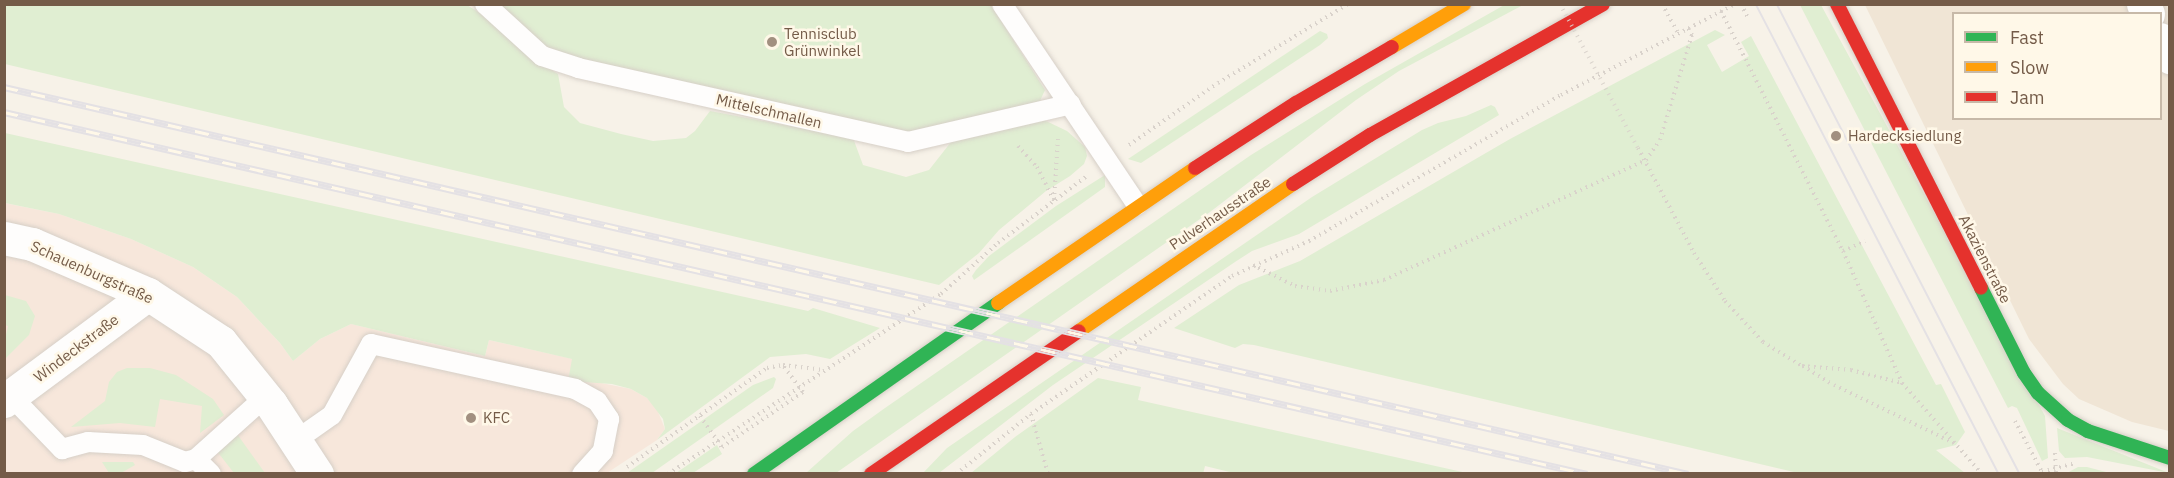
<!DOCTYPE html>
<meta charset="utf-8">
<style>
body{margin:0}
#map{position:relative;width:2174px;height:478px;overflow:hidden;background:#f7f2e8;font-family:"IBM Plex Sans",sans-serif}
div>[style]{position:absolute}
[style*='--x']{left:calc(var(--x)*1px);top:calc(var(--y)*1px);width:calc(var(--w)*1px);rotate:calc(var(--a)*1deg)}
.residential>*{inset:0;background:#f0e5d5}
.commercial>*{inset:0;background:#f7e7db}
.green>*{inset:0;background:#e0eed2}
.path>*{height:4px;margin-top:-2px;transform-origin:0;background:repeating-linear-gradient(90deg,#d9d2cb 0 1.5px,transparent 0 6px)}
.roads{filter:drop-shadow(0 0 2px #d6cfc7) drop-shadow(0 0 2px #d6cfc7)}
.lane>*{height:20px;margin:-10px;padding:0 10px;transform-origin:10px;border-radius:10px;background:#fefdfc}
.street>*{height:33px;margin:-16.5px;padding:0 16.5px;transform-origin:16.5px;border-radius:16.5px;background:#fefdfc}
.fast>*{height:14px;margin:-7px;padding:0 7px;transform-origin:7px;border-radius:7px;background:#30b455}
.slow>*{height:14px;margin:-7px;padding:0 7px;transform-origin:7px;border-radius:7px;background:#ff9f0a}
.jam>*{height:14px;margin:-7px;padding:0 7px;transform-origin:7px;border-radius:7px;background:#e5322d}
.tram>*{height:1.5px;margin:-0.75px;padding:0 0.75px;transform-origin:0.75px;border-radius:0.75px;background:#e4e1e4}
.rail>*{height:7px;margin-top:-3.5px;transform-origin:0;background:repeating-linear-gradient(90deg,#fff8e8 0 14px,#e4e1e4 0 28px);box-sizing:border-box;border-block:2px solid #e4e1e4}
.path-bridge>*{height:4px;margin-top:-2px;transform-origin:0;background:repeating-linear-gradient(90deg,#d9d2cb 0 1.5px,transparent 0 6px)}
.dots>*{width:16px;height:16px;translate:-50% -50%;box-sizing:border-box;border:3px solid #fff8e8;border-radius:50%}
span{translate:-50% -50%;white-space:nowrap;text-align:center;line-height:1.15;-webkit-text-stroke:5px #fff8e8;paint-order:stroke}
.poi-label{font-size:15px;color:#745b48}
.left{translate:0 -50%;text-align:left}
.street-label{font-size:15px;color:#745b48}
.frame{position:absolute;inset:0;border:6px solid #745b48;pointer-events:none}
.legend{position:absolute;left:1952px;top:12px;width:210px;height:108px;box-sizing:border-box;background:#fff8e8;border:2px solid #c7b9a8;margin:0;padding:8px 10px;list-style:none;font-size:18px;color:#745b48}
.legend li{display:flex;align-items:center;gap:12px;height:30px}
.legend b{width:30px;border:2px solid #c7b9a8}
</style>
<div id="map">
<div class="residential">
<i style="clip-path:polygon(evenodd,1865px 5px,2169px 5px,2169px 431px,2132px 422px,2079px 399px,2063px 384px,2029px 339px,1865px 5px,1954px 14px,2160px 14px,2160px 118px,1954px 118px,1954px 14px)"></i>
</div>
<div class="commercial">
<i style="clip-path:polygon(4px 203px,59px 214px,131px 239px,193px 267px,237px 297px,280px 343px,293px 361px,320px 339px,351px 324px,485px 356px,489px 340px,573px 359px,568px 381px,591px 381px,631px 389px,647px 398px,657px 409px,665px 429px,657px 440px,607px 473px,5px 473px)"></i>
</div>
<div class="green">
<i style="clip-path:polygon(1506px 4px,1523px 5px,1399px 71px,1356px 100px,1210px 212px,836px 473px,806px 473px,853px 431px,885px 408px,1251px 155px,1365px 84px)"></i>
<i style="clip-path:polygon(4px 5px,467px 5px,486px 17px,530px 56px,558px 74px,564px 107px,580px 123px,621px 134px,653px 141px,686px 138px,695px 131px,710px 111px,853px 138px,863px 165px,906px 177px,929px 170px,951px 142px,1044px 120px,1067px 131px,1085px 147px,1087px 156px,1084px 164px,1070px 176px,1046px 191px,999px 230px,979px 253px,939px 285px,5px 64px)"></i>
<i style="clip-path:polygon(497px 5px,991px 5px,1045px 90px,1039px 103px,907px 135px,578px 63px,548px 50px)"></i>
<i style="clip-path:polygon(1800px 5px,1821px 5px,2045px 416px,2048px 458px,2042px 461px,2017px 408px,2012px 406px,2008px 408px)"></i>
<i style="clip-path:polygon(1715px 30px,1725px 35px,1707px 45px,1722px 72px,1749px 56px,1741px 42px,1751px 36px,1936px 385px,1941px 384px,1965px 432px,1956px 445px,1936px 450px,1965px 473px,1798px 473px,1254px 345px,1243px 344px,1235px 348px,1174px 328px,1239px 285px,1300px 261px,1510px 139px)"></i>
<i style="clip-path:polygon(1320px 31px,1327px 34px,1328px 38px,1320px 45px,1141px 163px,1128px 159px)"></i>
<i style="clip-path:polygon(1491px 105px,1495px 107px,1499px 115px,1299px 234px,1252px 251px,1235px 262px,1053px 385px,939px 473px,923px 473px,947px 448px,1312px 197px,1422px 130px,1438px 123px,1466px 116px)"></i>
<i style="clip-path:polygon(5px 133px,808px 311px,813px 308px,880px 328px,830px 359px,806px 354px,770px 357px,657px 440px,665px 429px,663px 419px,647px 398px,631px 389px,612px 384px,568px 381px,572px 359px,489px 340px,485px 356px,351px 324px,320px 339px,293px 361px,280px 343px,237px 297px,193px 267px,131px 239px,59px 214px,5px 203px)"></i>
<i style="clip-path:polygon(1105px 175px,1105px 187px,974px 280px,972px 276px,976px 270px,989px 256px,1056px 206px)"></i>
<i style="clip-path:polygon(5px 295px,26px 301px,35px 316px,29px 335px,5px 359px,5px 339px,8px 326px,5px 325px)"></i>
<i style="clip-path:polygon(127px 368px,150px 368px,176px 375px,213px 399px,224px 415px,200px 433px,202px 406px,160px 399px,155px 427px,120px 423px,71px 427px,105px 401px,109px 382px,117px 372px)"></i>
<i style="clip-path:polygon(774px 377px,776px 379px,773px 388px,652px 473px,627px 473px,753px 385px)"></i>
<i style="clip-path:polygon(1098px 378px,1141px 387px,1138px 400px,1467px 473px,1238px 474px,1205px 466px,1203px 474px,971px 473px,1015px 437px)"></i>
<i style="clip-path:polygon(2057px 428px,2169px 473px,2087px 457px,2065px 458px,2059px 451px)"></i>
<i style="clip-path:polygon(237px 434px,265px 473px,234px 473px,216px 450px)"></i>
<i style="clip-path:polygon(717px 445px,722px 454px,693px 473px,676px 473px)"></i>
<i style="clip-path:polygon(102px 462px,133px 462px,135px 465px,121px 473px,109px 473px)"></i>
<i style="clip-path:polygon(2078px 467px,2087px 467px,2110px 473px,2067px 473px)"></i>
</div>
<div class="path">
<i style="--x:1662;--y:4;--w:33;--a:61"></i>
<i style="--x:1741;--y:4;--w:16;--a:63"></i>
<i style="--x:1721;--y:11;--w:269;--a:63.1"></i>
<i style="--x:1843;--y:251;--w:145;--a:65.9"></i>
<i style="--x:1902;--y:383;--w:121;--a:48.7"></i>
<i style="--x:1129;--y:145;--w:108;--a:-34.9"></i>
<i style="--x:1218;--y:83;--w:152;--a:-31.3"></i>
<i style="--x:1018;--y:146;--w:28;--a:48"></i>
<i style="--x:1037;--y:167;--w:38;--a:63"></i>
<i style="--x:1638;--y:148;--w:119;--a:61.9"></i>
<i style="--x:1694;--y:253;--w:57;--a:57.1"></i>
<i style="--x:1725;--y:301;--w:56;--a:47.2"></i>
<i style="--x:1763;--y:342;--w:46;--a:31.6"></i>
<i style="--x:1802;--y:366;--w:49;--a:4.7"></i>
<i style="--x:1851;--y:370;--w:53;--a:14.3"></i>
<i style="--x:1054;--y:200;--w:61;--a:-86.2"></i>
<i style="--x:1843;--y:251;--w:24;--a:-24"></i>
<i style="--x:1253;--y:265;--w:47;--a:26.6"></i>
<i style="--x:1295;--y:286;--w:35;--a:8"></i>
<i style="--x:1330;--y:291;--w:55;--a:-11.5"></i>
<i style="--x:1384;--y:280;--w:288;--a:-24.6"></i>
<i style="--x:1646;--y:160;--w:24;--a:-55"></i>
<i style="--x:1660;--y:140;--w:110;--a:-73.1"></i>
<i style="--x:1692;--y:35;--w:8;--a:-120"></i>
<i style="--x:1803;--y:366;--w:36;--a:32"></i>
<i style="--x:1834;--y:385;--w:133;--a:25.8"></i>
<i style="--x:1031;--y:414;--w:62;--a:74.2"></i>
<i style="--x:700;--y:416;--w:38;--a:55"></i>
<i style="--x:722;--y:447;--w:98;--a:-34.2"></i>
<i style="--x:803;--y:392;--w:34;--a:-127"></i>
<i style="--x:2015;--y:421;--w:58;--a:62.1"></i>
<i style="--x:2042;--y:472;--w:34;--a:-15"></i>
<i style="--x:2055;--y:453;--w:21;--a:87"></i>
<i style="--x:627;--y:467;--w:171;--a:-35.3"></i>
<i style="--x:767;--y:368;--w:16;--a:-11"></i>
<i style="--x:783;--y:365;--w:41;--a:7"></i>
<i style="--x:668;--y:474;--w:327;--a:-33.4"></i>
<i style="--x:941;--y:294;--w:76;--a:-41.8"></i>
<i style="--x:998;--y:243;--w:111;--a:-37"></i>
<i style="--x:956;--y:474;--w:96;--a:-38.7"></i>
<i style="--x:1031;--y:414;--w:244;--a:-34.5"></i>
<i style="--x:1232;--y:276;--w:85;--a:-24.4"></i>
<i style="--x:1309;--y:241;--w:291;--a:-30.1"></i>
<i style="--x:1561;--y:95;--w:196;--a:-27.6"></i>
</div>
<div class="roads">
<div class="lane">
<i style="--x:485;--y:4;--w:77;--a:42.4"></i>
<i style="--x:542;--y:56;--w:38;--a:18"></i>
<i style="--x:578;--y:68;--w:338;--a:12.6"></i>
<i style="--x:908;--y:142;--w:167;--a:-13.1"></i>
<i style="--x:1002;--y:4;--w:242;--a:56.1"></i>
<i style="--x:11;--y:396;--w:74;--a:46.1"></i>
<i style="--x:62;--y:449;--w:27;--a:-15"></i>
<i style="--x:88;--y:442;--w:55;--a:3.1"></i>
<i style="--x:143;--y:445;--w:45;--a:22"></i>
<i style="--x:185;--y:462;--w:11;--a:-15"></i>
<i style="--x:196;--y:459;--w:93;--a:-41.9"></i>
<i style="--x:295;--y:441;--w:45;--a:-35.1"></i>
<i style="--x:332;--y:415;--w:81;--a:-61.2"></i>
<i style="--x:371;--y:344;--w:209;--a:12.4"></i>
<i style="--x:575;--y:389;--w:25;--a:29"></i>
<i style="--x:597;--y:401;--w:22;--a:56"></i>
<i style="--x:609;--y:419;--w:33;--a:101"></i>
<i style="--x:603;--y:451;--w:31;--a:132"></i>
<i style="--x:196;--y:459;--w:21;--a:45"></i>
</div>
<div class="street">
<i style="--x:2143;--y:4;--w:11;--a:63"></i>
<i style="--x:2160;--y:39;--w:21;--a:61"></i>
<i style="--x:4;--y:238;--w:29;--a:12"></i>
<i style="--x:32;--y:244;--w:126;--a:23.3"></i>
<i style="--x:148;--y:294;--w:87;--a:33.3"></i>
<i style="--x:221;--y:342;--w:80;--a:51.1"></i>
<i style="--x:271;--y:404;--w:84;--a:56.7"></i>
<i style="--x:4;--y:401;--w:179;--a:-36.6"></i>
</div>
<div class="fast">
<i style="--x:1981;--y:288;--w:95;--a:63.2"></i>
<i style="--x:2024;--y:373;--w:24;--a:55"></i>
<i style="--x:2038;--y:393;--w:40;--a:42"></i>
<i style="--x:2068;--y:420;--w:23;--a:29"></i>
<i style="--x:2088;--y:431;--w:86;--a:18.2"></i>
<i style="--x:754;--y:474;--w:298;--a:-35"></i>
</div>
<div class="slow">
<i style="--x:1392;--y:47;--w:84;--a:-30.8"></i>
<i style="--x:998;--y:303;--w:239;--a:-34.4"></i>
<i style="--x:1079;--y:331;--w:260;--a:-34.5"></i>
</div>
<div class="jam">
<i style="--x:1837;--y:4;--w:318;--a:63.1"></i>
<i style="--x:1195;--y:168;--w:120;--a:-32.8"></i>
<i style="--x:1296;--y:103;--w:111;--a:-30.3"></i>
<i style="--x:1293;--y:184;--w:91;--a:-32.5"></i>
<i style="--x:1370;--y:135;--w:267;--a:-29.3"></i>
<i style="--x:871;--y:474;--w:252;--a:-34.5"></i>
</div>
</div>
<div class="tram">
<i style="--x:1756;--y:4;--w:529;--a:62.66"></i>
<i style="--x:1777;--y:4;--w:529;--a:62.66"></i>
</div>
<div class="rail">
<i style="--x:4;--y:87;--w:1728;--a:12.94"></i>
<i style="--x:4;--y:112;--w:1624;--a:12.88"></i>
</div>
<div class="path-bridge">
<i style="--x:1560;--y:4;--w:164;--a:61.6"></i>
</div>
<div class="dots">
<i style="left:772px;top:42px;background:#a29080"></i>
<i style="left:1836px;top:136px;background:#a29080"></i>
<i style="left:471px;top:418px;background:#a29080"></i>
</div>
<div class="poi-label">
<span class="left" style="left:784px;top:42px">Tennisclub<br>Grünwinkel</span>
<span class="left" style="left:1848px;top:136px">Hardecksiedlung</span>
<span class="left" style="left:483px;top:418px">KFC</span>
</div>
<div class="street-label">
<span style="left:769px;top:111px;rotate:13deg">Mittelschmallen</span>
<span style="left:1220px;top:213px;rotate:-34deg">Pulverhausstraße</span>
<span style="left:1985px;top:259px;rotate:63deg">Akazienstraße</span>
<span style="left:92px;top:272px;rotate:24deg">Schauenburgstraße</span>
<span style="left:76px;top:348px;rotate:-37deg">Windeckstraße</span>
</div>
<div class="frame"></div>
<ul class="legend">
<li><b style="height:8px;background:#30b455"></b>Fast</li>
<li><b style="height:8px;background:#ff9f0a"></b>Slow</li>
<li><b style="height:8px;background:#e5322d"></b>Jam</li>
</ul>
</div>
